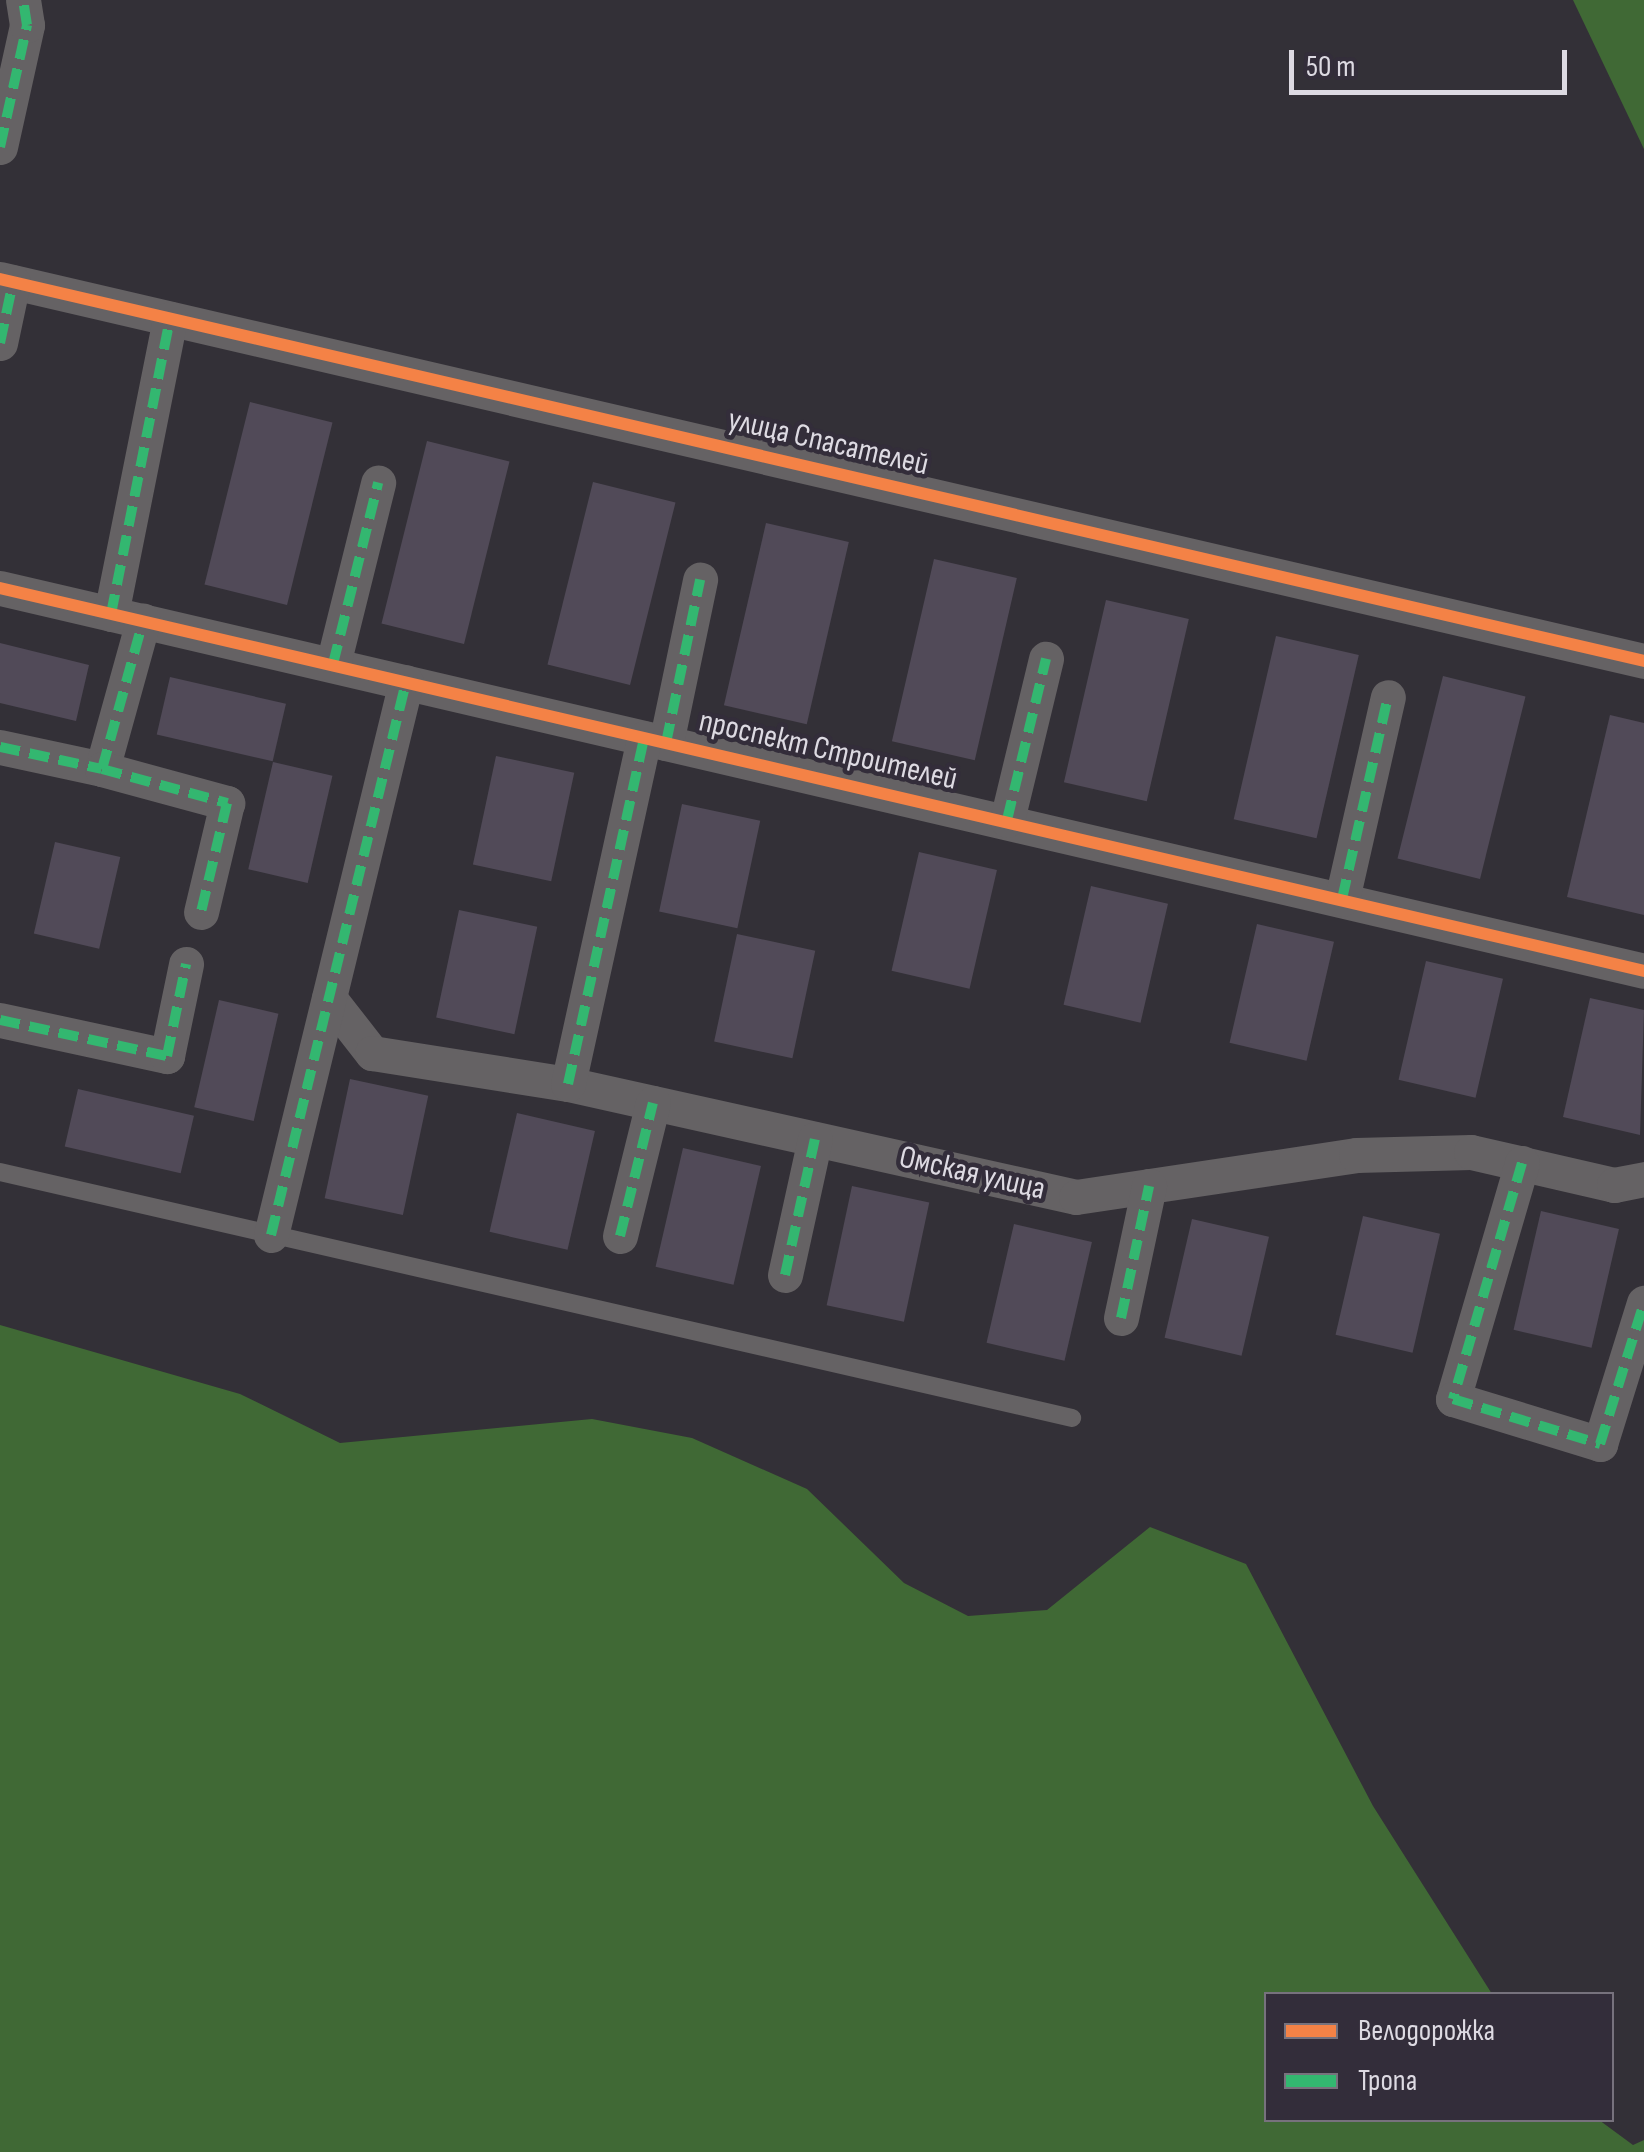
<!DOCTYPE html>
<meta charset="utf-8">
<style>
body{margin:0}
#map{position:relative;width:1644px;height:2152px;overflow:hidden;background:#333037;font-family:"Sofia Sans Condensed",sans-serif}
div>[style]{position:absolute}
[style*='--x']{left:calc(var(--x)*1px);top:calc(var(--y)*1px);width:calc(var(--w)*1px);rotate:calc(var(--a)*1deg)}
.forest>*{inset:0;background:#406935}
.building>*{inset:0;background:#514a58;transform-origin:0 0}
.lane>*{height:18px;margin:-9px;padding:0 9px;transform-origin:9px;border-radius:9px;background:#656264}
.street>*{height:35px;margin:-17.5px;padding:0 17.5px;transform-origin:17.5px;border-radius:17.5px;background:#656264}
.quiet>*{height:10px;margin-top:-5px;transform-origin:0;background:repeating-linear-gradient(90deg,#33b770 0 20px,transparent 0 30px)}
.cycleway>*{height:12px;margin:-6px;padding:0 6px;transform-origin:6px;border-radius:6px;background:#f48246}
span{translate:-50% -50%;white-space:nowrap;text-align:center;line-height:1.15;-webkit-text-stroke:9px #332d3a;paint-order:stroke}
.street-label{font-size:32px;color:#dddae2}
.legend{position:absolute;left:1264px;top:1992px;width:350px;height:130px;box-sizing:border-box;background:#332d3a;border:2px solid #77727d;margin:0;padding:12px 18px;list-style:none;font-size:30px;color:#dddae2}
.legend li{display:flex;align-items:center;gap:20px;height:50px}
.legend b{width:50px;border:2px solid #77727d}
.scale{position:absolute;left:1289px;top:50px;width:278px;height:45px;box-sizing:border-box;border:5px solid #dddae2;border-top:0;padding-left:12px;font-size:30px;line-height:35px;white-space:nowrap;color:#dddae2;-webkit-text-stroke:8px #332d3a;paint-order:stroke}
</style>
<div id="map">
<div class="forest">
<i style="clip-path:polygon(1573px 0,1644px 0,1644px 149px)"></i>
<i style="clip-path:polygon(0 1325px,240px 1394px,340px 1443px,592px 1419px,692px 1438px,807px 1489px,904px 1583px,968px 1616px,1047px 1610px,1150px 1527px,1246px 1564px,1373px 1806px,1492px 1994px,1266px 1994px,1266px 2120px,1599px 2120px,1633px 2145px,1644px 2140px,1644px 2152px,0 2152px)"></i>
</div>
<div class="building">
<i style="left:250px;top:402px;width:85px;height:188px;rotate:14deg"></i>
<i style="left:427px;top:441px;width:85px;height:188px;rotate:14deg"></i>
<i style="left:593px;top:482px;width:85px;height:188px;rotate:14deg"></i>
<i style="left:766px;top:523px;width:85px;height:187px;rotate:13deg"></i>
<i style="left:934px;top:559px;width:85px;height:187px;rotate:13deg"></i>
<i style="left:1106px;top:600px;width:85px;height:187px;rotate:13deg"></i>
<i style="left:1276px;top:636px;width:85px;height:188px;rotate:13deg"></i>
<i style="clip-path:polygon(0 643px,89px 665px,76px 721px,0 703px)"></i>
<i style="left:1443px;top:676px;width:85px;height:188px;rotate:14deg"></i>
<i style="left:170px;top:677px;width:119px;height:59px;rotate:13deg"></i>
<i style="clip-path:polygon(1610px 715px,1644px 723px,1644px 915px,1567px 897px)"></i>
<i style="left:496px;top:756px;width:80px;height:111px;rotate:12deg"></i>
<i style="left:273px;top:762px;width:61px;height:110px;rotate:13deg"></i>
<i style="left:682px;top:804px;width:80px;height:110px;rotate:12deg"></i>
<i style="left:55px;top:842px;width:67px;height:94px;rotate:13deg"></i>
<i style="left:919px;top:852px;width:80px;height:122px;rotate:13deg"></i>
<i style="left:1091px;top:886px;width:79px;height:122px;rotate:13deg"></i>
<i style="left:459px;top:910px;width:80px;height:110px;rotate:12deg"></i>
<i style="left:1257px;top:924px;width:79px;height:122px;rotate:13deg"></i>
<i style="left:737px;top:934px;width:80px;height:110px;rotate:12deg"></i>
<i style="left:1426px;top:961px;width:79px;height:122px;rotate:13deg"></i>
<i style="clip-path:polygon(1590px 998px,1644px 1010px,1640px 1135px,1563px 1117px)"></i>
<i style="left:219px;top:1000px;width:61px;height:110px;rotate:13deg"></i>
<i style="left:350px;top:1079px;width:80px;height:122px;rotate:12deg"></i>
<i style="left:78px;top:1089px;width:119px;height:59px;rotate:13deg"></i>
<i style="left:517px;top:1113px;width:80px;height:122px;rotate:13deg"></i>
<i style="left:683px;top:1148px;width:80px;height:122px;rotate:13deg"></i>
<i style="left:852px;top:1186px;width:79px;height:122px;rotate:12deg"></i>
<i style="left:1541px;top:1211px;width:80px;height:122px;rotate:13deg"></i>
<i style="left:1363px;top:1216px;width:79px;height:122px;rotate:13deg"></i>
<i style="left:1192px;top:1219px;width:79px;height:122px;rotate:13deg"></i>
<i style="left:1014px;top:1224px;width:80px;height:122px;rotate:13deg"></i>
</div>
<div class="lane">
<i style="--x:0;--y:1172;--w:1100;--a:12.92"></i>
</div>
<div class="street">
<i style="--x:0;--y:147;--w:125;--a:-77.5"></i>
<i style="--x:27;--y:25;--w:25;--a:-99"></i>
<i style="--x:0;--y:279;--w:1688;--a:13.08"></i>
<i style="--x:0;--y:343;--w:62;--a:-78"></i>
<i style="--x:0;--y:588;--w:1688;--a:13.11"></i>
<i style="--x:111;--y:614;--w:301;--a:-78.7"></i>
<i style="--x:333;--y:664;--w:187;--a:-76"></i>
<i style="--x:666;--y:743;--w:167;--a:-78.2"></i>
<i style="--x:0;--y:747;--w:104;--a:12.2"></i>
<i style="--x:102;--y:769;--w:154;--a:-74.5"></i>
<i style="--x:102;--y:769;--w:130;--a:15.2"></i>
<i style="--x:227;--y:803;--w:112;--a:103.4"></i>
<i style="--x:1007;--y:820;--w:166;--a:-76.4"></i>
<i style="--x:1342;--y:899;--w:207;--a:-77.2"></i>
<i style="--x:329;--y:998;--w:70;--a:52"></i>
<i style="--x:372;--y:1053;--w:198;--a:9"></i>
<i style="--x:568;--y:1084;--w:520;--a:12.54"></i>
<i style="--x:1076;--y:1197;--w:283;--a:-8.5"></i>
<i style="--x:1356;--y:1155;--w:115;--a:-1.5"></i>
<i style="--x:1471;--y:1152;--w:147;--a:13"></i>
<i style="--x:1614;--y:1185;--w:31;--a:-11"></i>
<i style="--x:0;--y:1020;--w:171;--a:12.2"></i>
<i style="--x:167;--y:1056;--w:94;--a:-78.3"></i>
<i style="--x:568;--y:1084;--w:354;--a:-77.6"></i>
<i style="--x:1522;--y:1163;--w:246;--a:106.3"></i>
<i style="--x:1453;--y:1399;--w:154;--a:17"></i>
<i style="--x:1600;--y:1444;--w:148;--a:-72.7"></i>
<i style="--x:271;--y:1235;--w:569;--a:-76.28"></i>
<i style="--x:620;--y:1236;--w:137;--a:-76.1"></i>
<i style="--x:785;--y:1275;--w:139;--a:-77.6"></i>
<i style="--x:1121;--y:1318;--w:135;--a:-78"></i>
</div>
<div class="quiet">
<i style="--x:0;--y:147;--w:125;--a:-77.5"></i>
<i style="--x:27;--y:25;--w:25;--a:-99"></i>
<i style="--x:0;--y:343;--w:62;--a:-78"></i>
<i style="--x:111;--y:614;--w:301;--a:-78.7"></i>
<i style="--x:333;--y:664;--w:187;--a:-76"></i>
<i style="--x:666;--y:743;--w:167;--a:-78.2"></i>
<i style="--x:0;--y:747;--w:104;--a:12.2"></i>
<i style="--x:102;--y:769;--w:154;--a:-74.5"></i>
<i style="--x:102;--y:769;--w:130;--a:15.2"></i>
<i style="--x:227;--y:803;--w:112;--a:103.4"></i>
<i style="--x:1007;--y:820;--w:166;--a:-76.4"></i>
<i style="--x:1342;--y:899;--w:207;--a:-77.2"></i>
<i style="--x:0;--y:1020;--w:171;--a:12.2"></i>
<i style="--x:167;--y:1056;--w:94;--a:-78.3"></i>
<i style="--x:568;--y:1084;--w:354;--a:-77.6"></i>
<i style="--x:1522;--y:1163;--w:246;--a:106.3"></i>
<i style="--x:1453;--y:1399;--w:154;--a:17"></i>
<i style="--x:1600;--y:1444;--w:148;--a:-72.7"></i>
<i style="--x:271;--y:1235;--w:569;--a:-76.28"></i>
<i style="--x:620;--y:1236;--w:137;--a:-76.1"></i>
<i style="--x:785;--y:1275;--w:139;--a:-77.6"></i>
<i style="--x:1121;--y:1318;--w:135;--a:-78"></i>
</div>
<div class="cycleway">
<i style="--x:0;--y:279;--w:1688;--a:13.08"></i>
<i style="--x:0;--y:588;--w:1688;--a:13.11"></i>
</div>
<div class="street-label">
<span style="left:828px;top:443px;rotate:13deg">улица Спасателей</span>
<span style="left:828px;top:751px;rotate:13deg">проспект Строителей</span>
<span style="left:972px;top:1174px;rotate:13deg">Омская улица</span>
</div>
<ul class="legend">
<li><b style="height:12px;background:#f48246"></b>Велодорожка</li>
<li><b style="height:12px;background:#33b770"></b>Тропа</li>
</ul>
<div class="scale">50 m</div>
</div>
